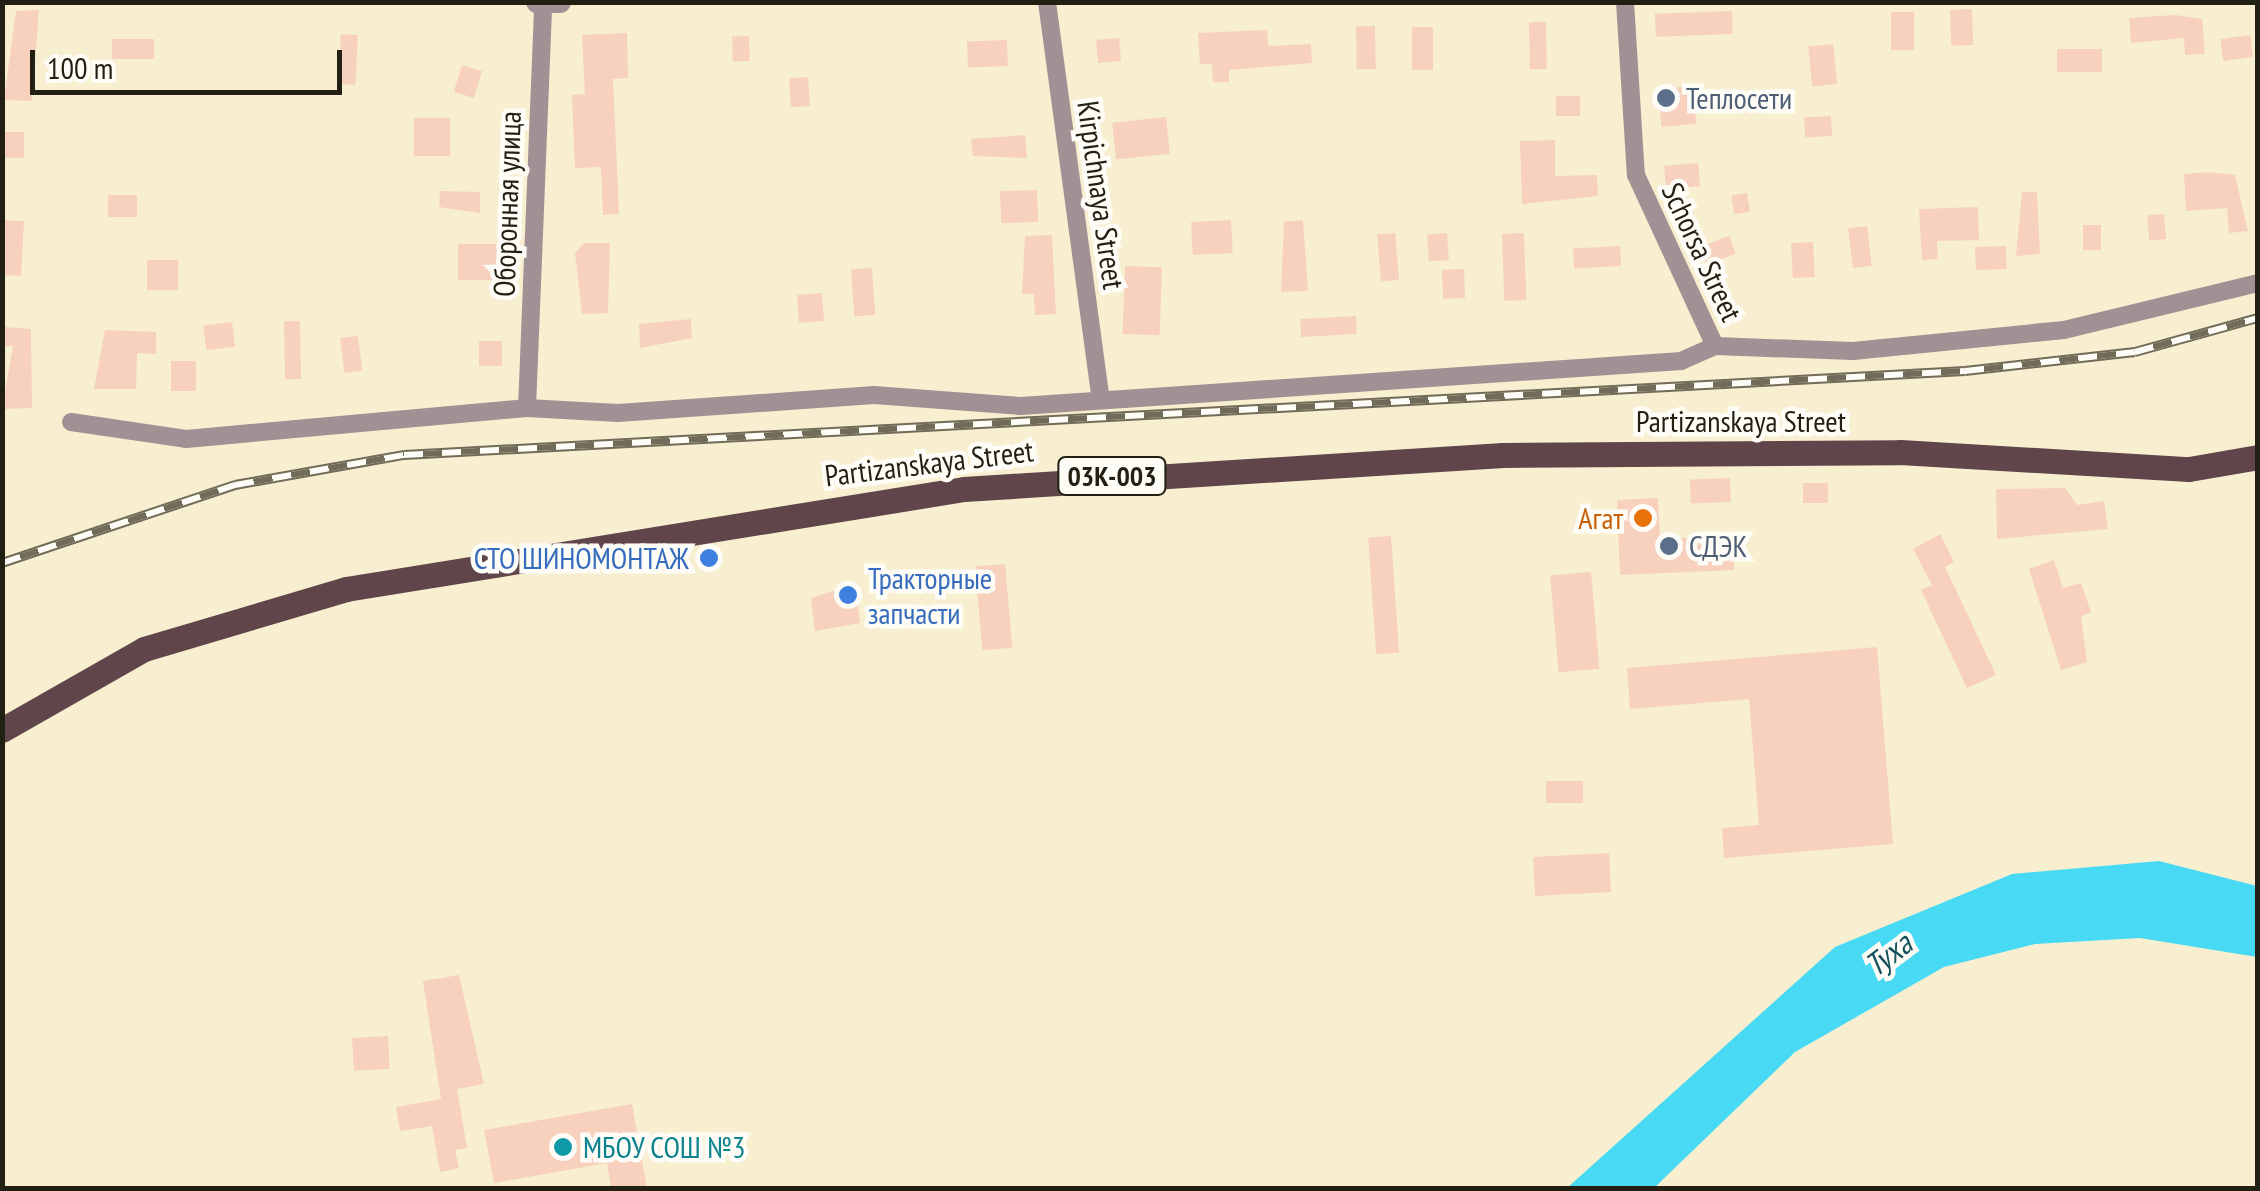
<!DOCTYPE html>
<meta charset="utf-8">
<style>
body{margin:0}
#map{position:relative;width:2260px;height:1191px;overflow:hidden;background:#f7efcf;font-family:"PT Sans Narrow",sans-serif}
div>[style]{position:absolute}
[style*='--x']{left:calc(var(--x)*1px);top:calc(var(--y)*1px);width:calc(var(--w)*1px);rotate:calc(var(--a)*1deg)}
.water>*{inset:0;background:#48d9f4}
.building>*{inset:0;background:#f7d1be;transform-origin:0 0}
.minor>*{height:18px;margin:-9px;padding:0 9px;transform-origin:9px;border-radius:9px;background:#a19194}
.tertiary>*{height:22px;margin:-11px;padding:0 11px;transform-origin:11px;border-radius:11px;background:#a19194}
.primary>*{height:25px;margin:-12.5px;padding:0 12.5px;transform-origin:12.5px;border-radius:12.5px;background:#60464b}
.rail>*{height:10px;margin-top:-5px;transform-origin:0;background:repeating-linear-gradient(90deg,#fefcf6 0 19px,#716c59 0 38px);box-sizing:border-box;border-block:2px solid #716c59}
.dots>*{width:28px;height:28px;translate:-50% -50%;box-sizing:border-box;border:5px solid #fefcf6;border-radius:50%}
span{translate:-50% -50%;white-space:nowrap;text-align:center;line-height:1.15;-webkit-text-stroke:9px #fefcf6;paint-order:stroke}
.shield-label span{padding:2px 8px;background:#fefcf6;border:2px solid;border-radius:8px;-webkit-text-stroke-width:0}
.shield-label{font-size:28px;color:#221f13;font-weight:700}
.service-label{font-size:30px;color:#4e5e75}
.left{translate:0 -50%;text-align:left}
.street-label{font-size:30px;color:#221f13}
.food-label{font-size:30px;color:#c56008}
.right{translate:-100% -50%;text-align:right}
.shop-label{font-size:30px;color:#366cbe}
.culture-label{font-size:30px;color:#0d838f}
.water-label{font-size:32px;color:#14515c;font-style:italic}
.frame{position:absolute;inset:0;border:5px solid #221f13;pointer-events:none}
.scale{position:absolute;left:30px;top:50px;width:312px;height:45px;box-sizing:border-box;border:5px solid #221f13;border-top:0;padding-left:12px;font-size:30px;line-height:35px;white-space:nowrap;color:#221f13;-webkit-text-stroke:8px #fefcf6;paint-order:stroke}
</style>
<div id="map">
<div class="water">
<i style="clip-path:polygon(2159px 861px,2257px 886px,2257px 957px,2140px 938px,2035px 944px,1944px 967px,1795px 1052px,1654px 1188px,1567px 1188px,1835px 947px,2012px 874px)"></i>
</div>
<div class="building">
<i style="left:1972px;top:9px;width:36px;height:22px;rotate:88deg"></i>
<i style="clip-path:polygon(39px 10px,32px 101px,4px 100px,16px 11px)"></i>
<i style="left:1732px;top:11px;width:23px;height:77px;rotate:88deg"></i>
<i style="left:1891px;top:12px;width:23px;height:38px"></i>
<i style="clip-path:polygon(2175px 15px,2202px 19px,2205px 54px,2185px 55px,2184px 38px,2131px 43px,2129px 18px)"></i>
<i style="left:1546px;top:22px;width:47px;height:17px;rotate:89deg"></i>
<i style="left:1375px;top:26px;width:43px;height:19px;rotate:89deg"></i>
<i style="left:1412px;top:27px;width:21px;height:43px"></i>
<i style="clip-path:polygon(1267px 30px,1268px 46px,1311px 44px,1312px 63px,1229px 70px,1229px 82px,1213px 82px,1212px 64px,1200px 64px,1198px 33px)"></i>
<i style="clip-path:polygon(627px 33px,628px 78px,613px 79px,619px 214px,603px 215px,601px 167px,575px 168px,572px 95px,585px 94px,582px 35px)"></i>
<i style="left:341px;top:34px;width:17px;height:50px;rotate:3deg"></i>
<i style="left:2250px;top:35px;width:22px;height:30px;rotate:82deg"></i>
<i style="left:749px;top:36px;width:25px;height:17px;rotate:88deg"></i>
<i style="left:1119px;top:38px;width:23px;height:23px;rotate:85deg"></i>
<i style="left:154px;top:39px;width:20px;height:42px;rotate:90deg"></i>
<i style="left:1007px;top:40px;width:26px;height:40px;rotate:88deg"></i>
<i style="left:1833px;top:44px;width:40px;height:25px;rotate:84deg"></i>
<i style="left:2102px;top:49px;width:23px;height:45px;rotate:90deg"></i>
<i style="left:462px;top:65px;width:21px;height:28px;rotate:17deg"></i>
<i style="left:808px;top:77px;width:29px;height:19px;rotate:86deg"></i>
<i style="left:1693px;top:86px;width:38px;height:35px;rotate:85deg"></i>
<i style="left:1556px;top:96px;width:24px;height:20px"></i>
<i style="left:1831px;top:116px;width:20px;height:27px;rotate:87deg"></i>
<i style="left:1166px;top:117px;width:37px;height:54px;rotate:84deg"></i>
<i style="left:414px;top:118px;width:36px;height:38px"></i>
<i style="left:2px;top:132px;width:22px;height:26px"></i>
<i style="clip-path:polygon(1025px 135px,1027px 158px,973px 156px,971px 139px)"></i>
<i style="clip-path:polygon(1555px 140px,1555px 176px,1597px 175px,1598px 196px,1522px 204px,1520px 141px)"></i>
<i style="left:1698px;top:163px;width:23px;height:34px;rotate:85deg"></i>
<i style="clip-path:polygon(2209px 172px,2235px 175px,2248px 231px,2229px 233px,2227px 208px,2186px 211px,2184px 174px)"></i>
<i style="left:1037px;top:190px;width:32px;height:37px;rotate:88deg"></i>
<i style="clip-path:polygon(440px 191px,480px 192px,480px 213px,439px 207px)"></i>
<i style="clip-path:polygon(2022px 192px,2037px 192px,2040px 254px,2016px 256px)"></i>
<i style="left:1747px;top:193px;width:19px;height:16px;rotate:81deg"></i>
<i style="left:108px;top:195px;width:29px;height:22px"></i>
<i style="clip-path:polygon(1978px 207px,1979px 240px,1937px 241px,1938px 259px,1922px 260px,1919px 209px)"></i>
<i style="left:2164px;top:214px;width:25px;height:17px;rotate:85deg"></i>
<i style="left:2px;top:220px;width:22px;height:55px;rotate:3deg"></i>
<i style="left:1231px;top:220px;width:33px;height:40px;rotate:87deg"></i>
<i style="clip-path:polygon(1303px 220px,1308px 291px,1281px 292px,1284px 222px)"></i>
<i style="left:2083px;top:225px;width:18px;height:25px"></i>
<i style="left:1867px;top:226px;width:40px;height:19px;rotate:83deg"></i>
<i style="left:1395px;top:233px;width:47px;height:18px;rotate:85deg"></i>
<i style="left:1447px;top:233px;width:27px;height:20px;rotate:86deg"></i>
<i style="left:1524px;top:233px;width:67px;height:22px;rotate:88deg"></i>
<i style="clip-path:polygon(1052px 235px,1056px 314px,1035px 315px,1034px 294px,1022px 294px,1025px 236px)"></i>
<i style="left:1729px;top:236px;width:19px;height:31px;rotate:69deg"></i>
<i style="left:1813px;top:242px;width:35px;height:22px;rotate:87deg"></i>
<i style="clip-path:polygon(584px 243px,610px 243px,608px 313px,582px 314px,575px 253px)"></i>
<i style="left:501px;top:244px;width:36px;height:43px;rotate:90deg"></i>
<i style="left:1620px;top:246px;width:20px;height:47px;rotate:87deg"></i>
<i style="left:2006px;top:246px;width:23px;height:31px;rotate:88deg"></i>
<i style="left:147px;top:260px;width:31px;height:30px"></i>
<i style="left:1125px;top:266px;width:37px;height:68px;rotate:2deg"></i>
<i style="left:872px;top:268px;width:47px;height:21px;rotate:86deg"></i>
<i style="left:1464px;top:269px;width:29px;height:22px;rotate:88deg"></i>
<i style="left:822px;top:293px;width:28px;height:25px;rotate:86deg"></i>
<i style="left:1356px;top:316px;width:18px;height:56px;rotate:87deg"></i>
<i style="clip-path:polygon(691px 319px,692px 338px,640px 348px,639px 324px)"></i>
<i style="left:300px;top:321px;width:58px;height:16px;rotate:89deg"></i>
<i style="left:232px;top:322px;width:25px;height:29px;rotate:83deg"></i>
<i style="clip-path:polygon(4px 327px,31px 329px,32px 408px,2px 409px,13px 346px,3px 346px)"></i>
<i style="clip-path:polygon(105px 330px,156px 332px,156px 354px,137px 353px,136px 389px,94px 389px)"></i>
<i style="left:358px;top:336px;width:35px;height:18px;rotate:83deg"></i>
<i style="left:479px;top:341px;width:23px;height:25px"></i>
<i style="left:171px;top:361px;width:25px;height:30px"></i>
<i style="left:1730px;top:478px;width:24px;height:40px;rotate:88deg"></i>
<i style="left:1803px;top:483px;width:25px;height:20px"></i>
<i style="clip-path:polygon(2065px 488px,2077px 505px,2104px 501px,2108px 529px,1997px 539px,1996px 489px)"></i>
<i style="clip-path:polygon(1658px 498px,1660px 539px,1733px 536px,1734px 570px,1620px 575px,1617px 500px)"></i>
<i style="clip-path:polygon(1940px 534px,1954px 562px,1945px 567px,1996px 675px,1967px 688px,1921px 590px,1932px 585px,1913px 549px)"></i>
<i style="left:1391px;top:536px;width:117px;height:23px;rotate:86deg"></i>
<i style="clip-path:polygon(2054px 560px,2063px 588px,2081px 583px,2091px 612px,2081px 616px,2087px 662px,2061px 670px,2029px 569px)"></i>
<i style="left:1005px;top:564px;width:84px;height:30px;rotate:85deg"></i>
<i style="left:1591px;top:572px;width:97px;height:41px;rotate:85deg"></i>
<i style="clip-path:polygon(855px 584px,860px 623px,815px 631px,811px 598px)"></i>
<i style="clip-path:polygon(1877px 647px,1893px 844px,1724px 858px,1722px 828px,1759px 825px,1749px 699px,1630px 709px,1627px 668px)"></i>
<i style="left:1546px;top:781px;width:37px;height:22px"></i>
<i style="left:1609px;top:853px;width:39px;height:76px;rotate:87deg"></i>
<i style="clip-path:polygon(459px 975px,484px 1084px,457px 1089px,467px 1148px,455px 1150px,459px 1168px,440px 1172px,432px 1126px,400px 1131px,396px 1107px,441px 1099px,423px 981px)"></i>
<i style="left:388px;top:1036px;width:33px;height:36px;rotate:87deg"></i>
<i style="clip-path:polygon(632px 1104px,647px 1188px,611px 1188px,607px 1163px,494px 1183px,484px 1130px)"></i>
</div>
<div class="minor">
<i style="--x:1047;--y:2;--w:396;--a:82.3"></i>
<i style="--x:1625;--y:2;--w:173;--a:86.4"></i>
<i style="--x:1636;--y:175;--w:188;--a:65.2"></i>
<i style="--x:527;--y:408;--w:406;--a:-87.7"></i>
<i style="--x:71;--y:422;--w:116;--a:8.4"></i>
<i style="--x:186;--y:439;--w:342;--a:-5.2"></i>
<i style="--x:527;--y:408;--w:91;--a:3.1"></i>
<i style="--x:618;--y:413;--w:257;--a:-4"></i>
<i style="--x:874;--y:395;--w:147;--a:4.3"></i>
<i style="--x:1021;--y:406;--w:662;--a:-3.9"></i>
<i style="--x:1681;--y:361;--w:37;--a:-24"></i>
<i style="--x:1715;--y:346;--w:138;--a:2.1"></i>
<i style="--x:1853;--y:351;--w:212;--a:-5.7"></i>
<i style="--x:2064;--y:330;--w:200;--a:-13.6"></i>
</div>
<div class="tertiary">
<i style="--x:537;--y:2;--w:23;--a:0"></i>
</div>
<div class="primary">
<i style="--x:2;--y:730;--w:163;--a:-29.7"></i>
<i style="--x:144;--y:649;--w:211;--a:-16.5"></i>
<i style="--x:346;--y:589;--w:626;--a:-9.19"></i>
<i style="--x:964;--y:489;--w:540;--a:-3.61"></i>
<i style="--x:1503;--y:455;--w:397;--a:-0.4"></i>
<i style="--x:1900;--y:452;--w:289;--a:3.4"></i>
<i style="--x:2189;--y:469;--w:70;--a:-9.9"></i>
</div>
<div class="rail">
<i style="--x:2;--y:563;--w:246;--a:-18.5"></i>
<i style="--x:235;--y:485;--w:172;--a:-10.1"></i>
<i style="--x:404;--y:455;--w:1563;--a:-3.08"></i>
<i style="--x:1965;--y:371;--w:171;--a:-6.4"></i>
<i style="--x:2135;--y:352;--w:128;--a:-15.5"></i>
</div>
<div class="dots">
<i style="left:1666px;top:98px;background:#5c6f8a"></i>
<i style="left:1643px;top:518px;background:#e8710a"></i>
<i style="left:1669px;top:546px;background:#5c6f8a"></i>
<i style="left:709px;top:558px;background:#3f7fe0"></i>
<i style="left:848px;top:595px;background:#3f7fe0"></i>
<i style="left:563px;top:1147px;background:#0f9aa8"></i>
</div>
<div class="shield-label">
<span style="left:1112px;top:476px">03К-003</span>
</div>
<div class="service-label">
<span class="left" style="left:1686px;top:98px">Теплосети</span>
<span class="left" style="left:1689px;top:546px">СДЭК</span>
</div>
<div class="street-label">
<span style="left:1101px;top:195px;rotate:82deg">Kirpichnaya Street</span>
<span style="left:507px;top:204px;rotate:-88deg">Оборонная улица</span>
<span style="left:1702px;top:252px;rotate:65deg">Schorsa Street</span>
<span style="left:1741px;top:421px">Partizanskaya Street</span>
<span style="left:929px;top:463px;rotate:-7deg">Partizanskaya Street</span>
</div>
<div class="food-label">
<span class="right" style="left:1623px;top:518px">Агат</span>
</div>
<div class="shop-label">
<span class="right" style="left:689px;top:558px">СТО ШИНОМОНТАЖ</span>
<span class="left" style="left:868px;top:595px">Тракторные<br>запчасти</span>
</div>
<div class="culture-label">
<span class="left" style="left:583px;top:1147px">МБОУ СОШ №3</span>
</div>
<div class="water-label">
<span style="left:1888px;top:954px;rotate:-37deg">Туха</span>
</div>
<div class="frame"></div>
<div class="scale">100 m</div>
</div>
